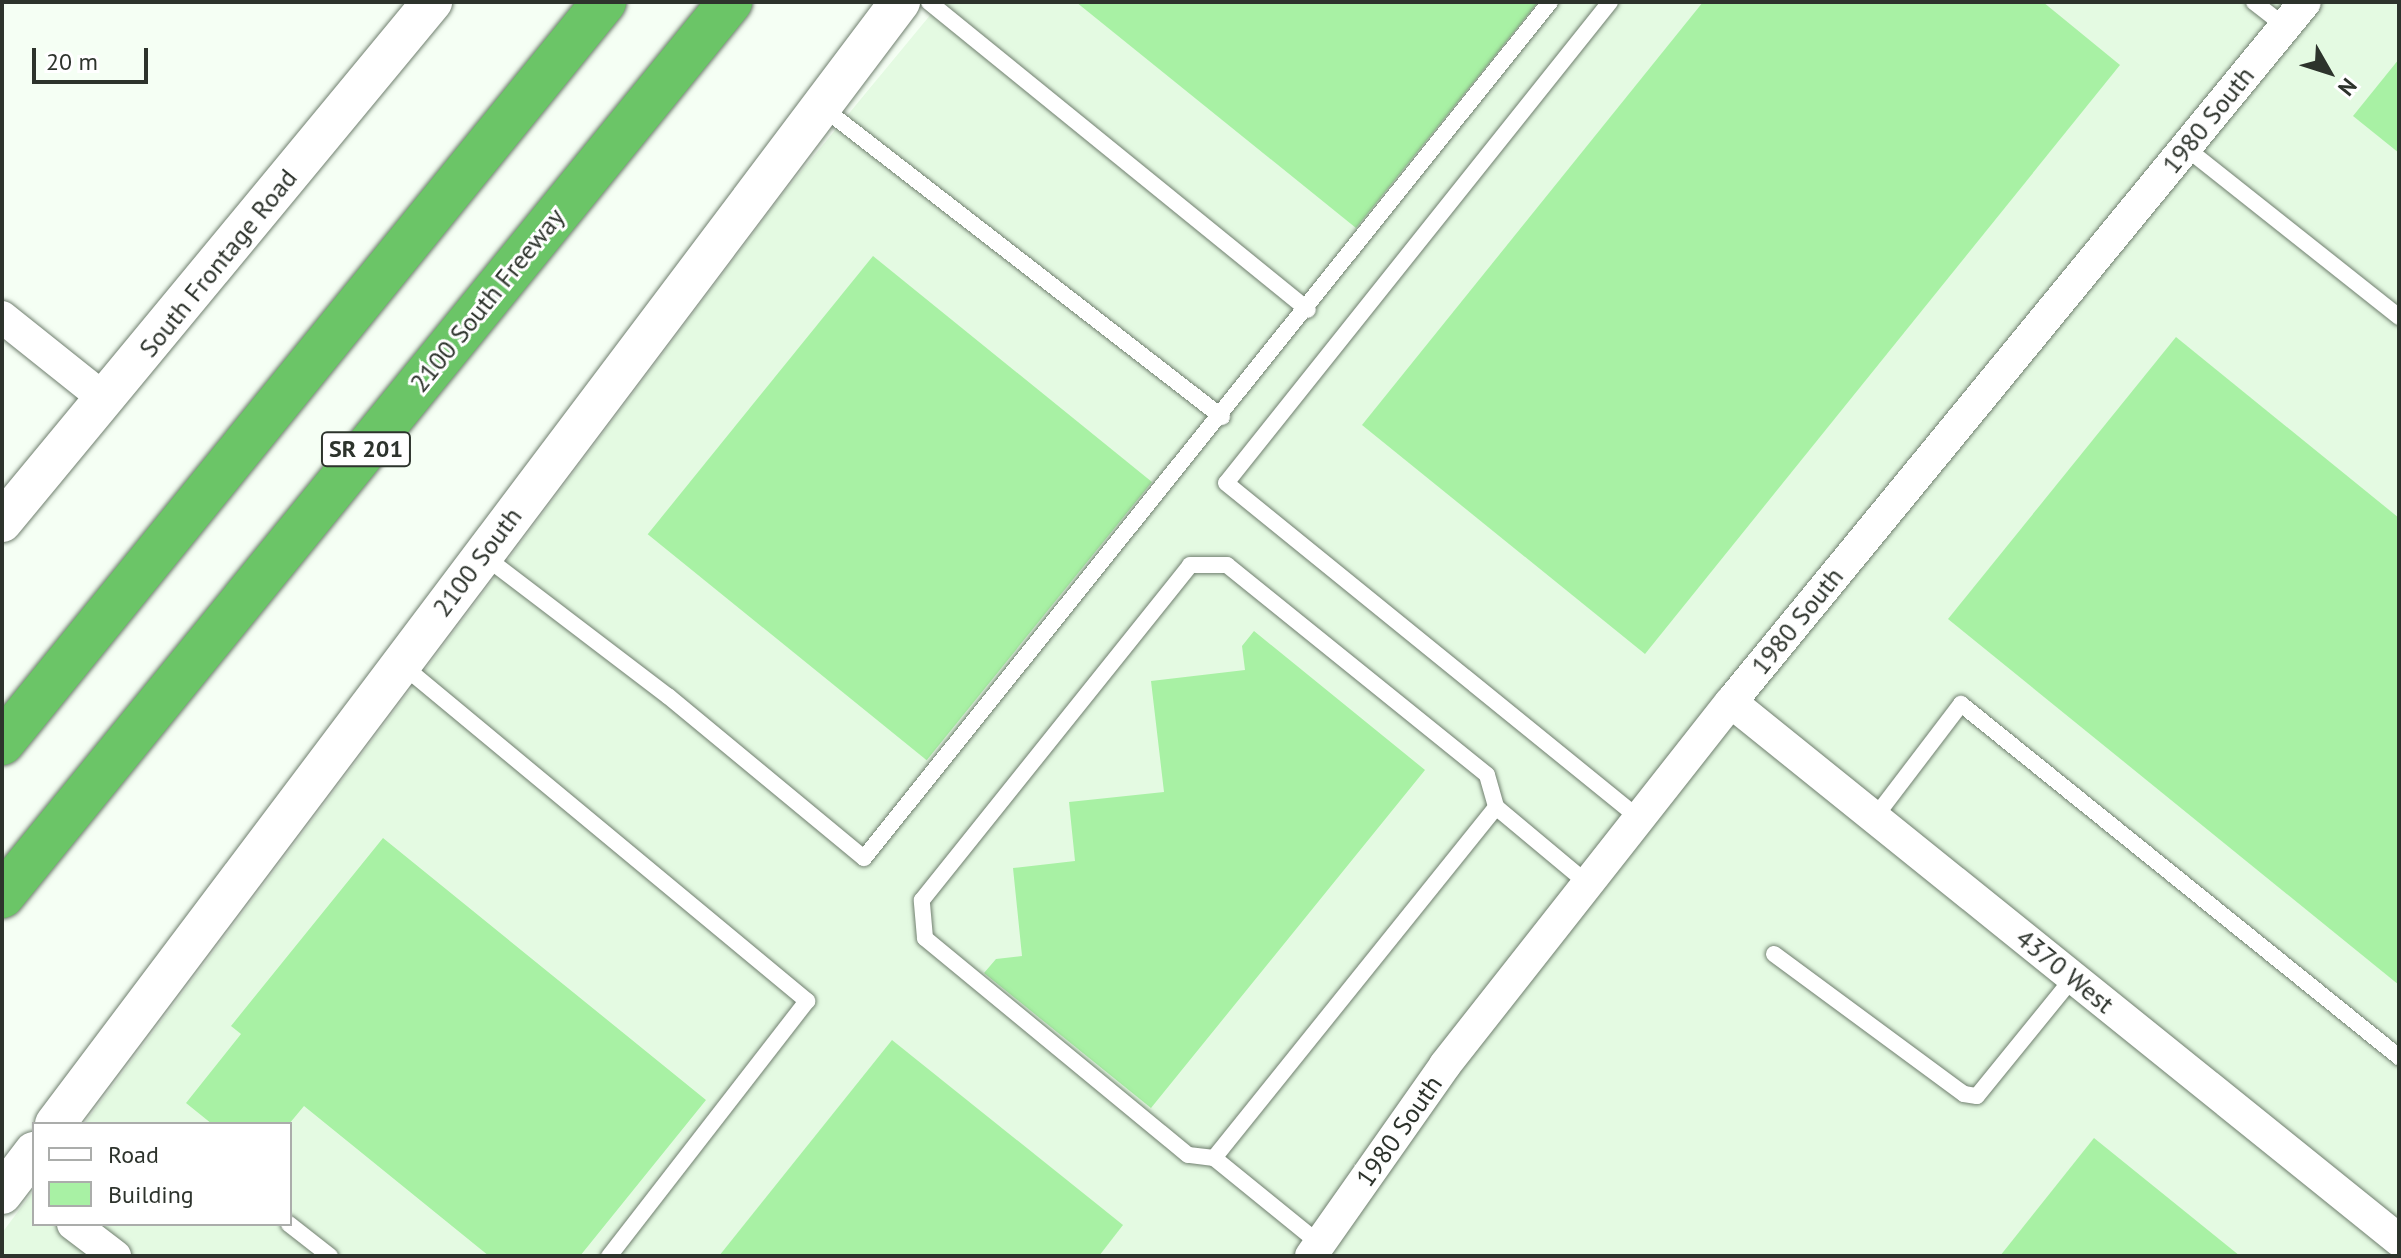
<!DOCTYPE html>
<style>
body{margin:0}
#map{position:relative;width:2401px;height:1258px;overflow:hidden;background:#f5fff4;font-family:"PT Sans",sans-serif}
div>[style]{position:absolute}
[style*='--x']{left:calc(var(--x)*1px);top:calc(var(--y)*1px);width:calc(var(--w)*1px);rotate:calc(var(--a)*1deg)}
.built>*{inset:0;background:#e4fae2}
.building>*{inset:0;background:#a8f1a4;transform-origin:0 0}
.roads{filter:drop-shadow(0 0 2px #707f6f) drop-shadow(0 0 2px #707f6f)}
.service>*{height:16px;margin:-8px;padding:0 8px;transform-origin:8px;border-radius:8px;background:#fff}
.minor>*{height:32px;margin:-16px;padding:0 16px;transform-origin:16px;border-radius:16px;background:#fff}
.tertiary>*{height:40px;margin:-20px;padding:0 20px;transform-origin:20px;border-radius:20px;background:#fff}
.motorway>*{height:44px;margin:-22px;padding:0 22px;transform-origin:22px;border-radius:22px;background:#6bc567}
span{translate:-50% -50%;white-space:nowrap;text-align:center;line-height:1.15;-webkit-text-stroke:6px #fff;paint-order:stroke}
.shield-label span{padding:2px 6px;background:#fff;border:2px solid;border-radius:6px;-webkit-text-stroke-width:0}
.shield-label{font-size:24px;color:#2d332c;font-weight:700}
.street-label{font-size:26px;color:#2d332c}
.frame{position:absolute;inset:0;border:4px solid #2d332c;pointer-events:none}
.legend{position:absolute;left:32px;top:1122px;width:260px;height:104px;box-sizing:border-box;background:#fff;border:2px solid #abadab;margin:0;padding:10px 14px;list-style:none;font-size:24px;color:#2d332c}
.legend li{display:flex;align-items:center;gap:16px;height:40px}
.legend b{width:40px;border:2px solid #abadab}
.north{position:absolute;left:2289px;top:32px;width:80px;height:80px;-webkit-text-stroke:6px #fff;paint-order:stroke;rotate:129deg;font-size:22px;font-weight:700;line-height:32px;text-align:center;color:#2d332c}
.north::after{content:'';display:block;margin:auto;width:28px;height:36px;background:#2d332c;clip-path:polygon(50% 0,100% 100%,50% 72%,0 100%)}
.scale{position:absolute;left:32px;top:48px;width:116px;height:36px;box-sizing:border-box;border:4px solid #2d332c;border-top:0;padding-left:10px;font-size:24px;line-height:28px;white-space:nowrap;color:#2d332c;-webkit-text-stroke:6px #fff;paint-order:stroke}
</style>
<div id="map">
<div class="built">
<i style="clip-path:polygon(941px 2px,2399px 2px,2399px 1256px,2px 1256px,2px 1233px,34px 1190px,34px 1224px,290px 1224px,290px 1124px,84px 1124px,784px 192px)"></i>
</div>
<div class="building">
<i style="clip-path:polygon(1076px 2px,1538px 2px,1356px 228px)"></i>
<i style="clip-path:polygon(1703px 2px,2043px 2px,2120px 65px,1645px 654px,1362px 425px)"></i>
<i style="clip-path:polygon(2399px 59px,2399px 153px,2353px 116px)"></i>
<i style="left:873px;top:256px;width:359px;height:358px;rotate:39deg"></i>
<i style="clip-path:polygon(2176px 337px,2399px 518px,2399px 985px,1948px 619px)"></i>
<i style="clip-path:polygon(1254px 631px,1425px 770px,1151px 1108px,984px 973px,996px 959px,1022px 956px,1013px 868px,1075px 861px,1069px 802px,1164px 792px,1151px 681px,1245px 670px,1242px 646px)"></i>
<i style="clip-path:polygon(383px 838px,706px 1100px,580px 1256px,489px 1256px,304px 1106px,289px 1124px,212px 1124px,186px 1103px,241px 1034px,231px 1026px)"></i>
<i style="clip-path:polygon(892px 1040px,1123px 1225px,1099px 1256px,719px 1256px)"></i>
<i style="clip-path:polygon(2094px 1138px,2240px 1256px,2000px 1256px)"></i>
</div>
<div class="roads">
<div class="service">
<i style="--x:929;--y:2;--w:488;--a:39.1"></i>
<i style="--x:1610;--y:2;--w:615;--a:128.6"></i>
<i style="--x:1226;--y:483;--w:533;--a:39.06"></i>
<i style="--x:2254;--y:2;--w:39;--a:38"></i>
<i style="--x:822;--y:107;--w:506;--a:37.78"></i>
<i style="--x:2186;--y:148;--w:272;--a:38.4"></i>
<i style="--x:484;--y:556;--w:231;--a:37.3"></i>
<i style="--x:668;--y:696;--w:254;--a:39.6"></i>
<i style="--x:864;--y:858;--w:1097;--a:-51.29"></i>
<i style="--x:401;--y:664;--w:528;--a:39.69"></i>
<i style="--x:807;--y:1001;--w:323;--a:127.8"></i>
<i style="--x:1875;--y:817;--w:142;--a:-52.7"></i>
<i style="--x:1961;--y:704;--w:563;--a:38.87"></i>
<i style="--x:1774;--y:954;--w:236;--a:36.4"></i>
<i style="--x:1964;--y:1094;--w:13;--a:9"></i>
<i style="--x:1977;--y:1096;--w:152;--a:-50.9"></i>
<i style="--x:1214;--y:1158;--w:450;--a:-51.2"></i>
<i style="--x:289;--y:1224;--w:52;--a:38"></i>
<i style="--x:1320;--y:1244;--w:136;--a:-140.9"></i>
<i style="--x:1214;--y:1158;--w:26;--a:-173"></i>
<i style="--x:1188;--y:1155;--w:341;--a:-140.5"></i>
<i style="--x:925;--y:938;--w:38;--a:-95"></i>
<i style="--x:922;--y:900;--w:429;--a:-51.3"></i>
<i style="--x:1190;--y:565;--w:37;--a:0"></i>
<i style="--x:1227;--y:565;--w:334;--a:38.9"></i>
<i style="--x:1487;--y:775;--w:33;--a:74"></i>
<i style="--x:1496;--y:807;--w:120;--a:39.9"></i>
</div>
<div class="minor">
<i style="--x:2;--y:317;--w:133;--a:38.6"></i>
<i style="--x:1731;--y:702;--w:858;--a:38.85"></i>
<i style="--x:73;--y:1224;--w:53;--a:37.3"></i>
<i style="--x:1311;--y:1256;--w:233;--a:-54.9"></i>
<i style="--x:1445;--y:1065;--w:462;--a:-51.8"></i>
<i style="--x:1731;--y:702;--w:905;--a:-50.65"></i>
</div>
<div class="tertiary">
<i style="--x:2;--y:522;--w:675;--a:-50.41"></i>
<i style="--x:55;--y:1124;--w:1405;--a:-53.02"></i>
<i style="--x:2;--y:1194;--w:53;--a:-52.7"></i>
</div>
<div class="motorway">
<i style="--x:2;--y:743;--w:955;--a:-50.91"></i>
<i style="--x:2;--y:896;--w:1153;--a:-50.84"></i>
</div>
</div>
<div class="shield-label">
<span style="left:366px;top:449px">SR 201</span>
</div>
<div class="street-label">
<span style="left:2208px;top:120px;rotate:-51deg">1980 South</span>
<span style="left:218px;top:263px;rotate:-51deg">South Frontage Road</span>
<span style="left:487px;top:300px;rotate:-51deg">2100 South Freeway</span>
<span style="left:477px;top:562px;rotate:-53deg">2100 South</span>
<span style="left:1797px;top:621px;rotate:-51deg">1980 South</span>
<span style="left:2065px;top:971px;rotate:39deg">4370 West</span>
<span style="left:1399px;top:1131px;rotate:-55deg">1980 South</span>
</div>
<div class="frame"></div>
<ul class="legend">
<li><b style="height:10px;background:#fff"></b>Road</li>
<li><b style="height:22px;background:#a8f1a4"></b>Building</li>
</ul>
<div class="north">N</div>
<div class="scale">20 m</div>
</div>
